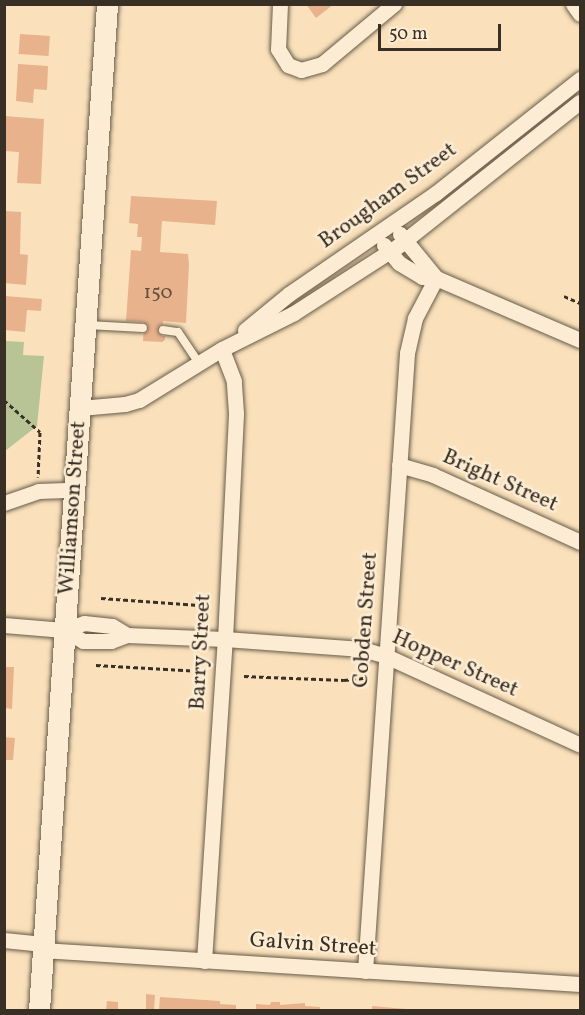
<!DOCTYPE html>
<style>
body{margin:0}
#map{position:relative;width:585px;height:1015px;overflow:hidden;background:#fae1bb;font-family:Vollkorn,serif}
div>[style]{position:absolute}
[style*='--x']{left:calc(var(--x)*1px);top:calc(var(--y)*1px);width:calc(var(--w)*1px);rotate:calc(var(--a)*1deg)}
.green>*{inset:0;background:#b8c495}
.building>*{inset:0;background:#e8b28d;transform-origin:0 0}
.path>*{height:3px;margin-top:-1.5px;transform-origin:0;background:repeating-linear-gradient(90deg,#382f25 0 4.5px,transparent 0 7.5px)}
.roads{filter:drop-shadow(0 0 2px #685c4a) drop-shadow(0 0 2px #685c4a)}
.lane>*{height:8px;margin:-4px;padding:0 4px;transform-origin:4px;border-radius:4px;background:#fcecd3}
.street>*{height:15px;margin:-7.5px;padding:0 7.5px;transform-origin:7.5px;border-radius:7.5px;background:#fcecd3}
.secondary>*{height:21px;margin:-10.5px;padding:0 10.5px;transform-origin:10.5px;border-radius:10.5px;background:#fcecd3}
span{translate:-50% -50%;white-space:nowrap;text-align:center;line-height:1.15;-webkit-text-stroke:5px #fcecd3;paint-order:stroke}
.number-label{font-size:20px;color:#64503f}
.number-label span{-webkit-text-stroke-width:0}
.street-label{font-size:22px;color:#382f25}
.frame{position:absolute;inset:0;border:6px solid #382f25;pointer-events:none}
.scale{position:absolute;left:378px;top:24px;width:123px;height:27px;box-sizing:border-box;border:3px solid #382f25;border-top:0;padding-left:8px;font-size:18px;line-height:21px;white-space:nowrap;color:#382f25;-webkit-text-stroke:4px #fcecd3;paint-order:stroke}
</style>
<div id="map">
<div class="green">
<i style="clip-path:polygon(5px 341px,24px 342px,23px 355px,44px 356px,37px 426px,5px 451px)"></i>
</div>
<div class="building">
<i style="clip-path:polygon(306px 4px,334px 4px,316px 18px)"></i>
<i style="left:20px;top:34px;width:30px;height:20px;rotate:4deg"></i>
<i style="clip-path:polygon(18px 64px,48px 66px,47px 90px,34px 89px,33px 103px,16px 101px)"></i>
<i style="clip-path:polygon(4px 116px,44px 119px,41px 184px,17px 183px,19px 152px,4px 151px)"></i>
<i style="clip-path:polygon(131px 196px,217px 201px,215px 225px,162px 221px,160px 252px,188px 254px,189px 265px,186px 323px,163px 321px,162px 336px,165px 336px,165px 340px,162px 342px,143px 341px,144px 322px,126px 321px,131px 250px,141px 251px,142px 237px,137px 237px,138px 224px,129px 223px)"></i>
<i style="clip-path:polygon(4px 211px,21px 212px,20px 254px,28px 255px,26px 285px,4px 283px)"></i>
<i style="clip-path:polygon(5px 296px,42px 299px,41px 311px,27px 310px,25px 332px,4px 330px)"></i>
<i style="clip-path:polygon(5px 667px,14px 667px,12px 709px,5px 708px)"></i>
<i style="clip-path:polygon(4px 737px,15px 738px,13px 760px,4px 760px)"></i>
<i style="clip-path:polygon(146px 994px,155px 995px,154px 1010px,146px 1010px)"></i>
<i style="clip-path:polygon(160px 997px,220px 1001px,220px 1004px,236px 1005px,236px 1010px,159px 1010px)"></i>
<i style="clip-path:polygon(107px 1001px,118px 1002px,118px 1010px,106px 1010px)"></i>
<i style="clip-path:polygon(271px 1002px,280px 1002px,280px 1005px,305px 1003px,305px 1006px,320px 1007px,320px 1010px,256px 1010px,256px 1004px,270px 1005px)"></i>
<i style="clip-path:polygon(372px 1006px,406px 1009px,406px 1010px,372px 1010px)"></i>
</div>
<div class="path">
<i style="--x:564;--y:296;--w:17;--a:24"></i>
<i style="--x:4;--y:400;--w:48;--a:41.6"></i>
<i style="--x:40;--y:432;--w:45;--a:92.5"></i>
<i style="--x:101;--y:598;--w:112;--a:4.1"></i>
<i style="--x:96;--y:665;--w:105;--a:3.3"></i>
<i style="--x:244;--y:676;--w:100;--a:2.3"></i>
<i style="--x:344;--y:680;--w:20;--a:-6"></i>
<i style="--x:364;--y:678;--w:7;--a:34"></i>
</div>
<div class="roads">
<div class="lane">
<i style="--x:87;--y:325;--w:56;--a:3.1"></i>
<i style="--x:163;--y:330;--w:15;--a:8"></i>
<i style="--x:178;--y:332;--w:37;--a:56"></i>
</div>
<div class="street">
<i style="--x:280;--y:4;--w:45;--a:92.5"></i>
<i style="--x:278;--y:49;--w:19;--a:58"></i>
<i style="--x:288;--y:65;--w:14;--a:21"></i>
<i style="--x:301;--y:70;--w:22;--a:-16"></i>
<i style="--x:322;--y:64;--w:94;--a:-39.8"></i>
<i style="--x:573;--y:4;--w:12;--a:55"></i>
<i style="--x:400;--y:234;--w:57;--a:50.7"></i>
<i style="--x:384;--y:245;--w:23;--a:50"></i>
<i style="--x:399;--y:263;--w:27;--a:31"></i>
<i style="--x:422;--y:277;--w:14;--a:4"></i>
<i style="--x:436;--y:278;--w:157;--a:23.3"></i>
<i style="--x:245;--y:330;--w:57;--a:-39.3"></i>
<i style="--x:289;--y:294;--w:178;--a:-34.5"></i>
<i style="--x:436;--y:193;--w:184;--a:-38.4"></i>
<i style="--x:80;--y:408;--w:45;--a:-5.1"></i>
<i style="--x:125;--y:404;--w:15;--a:-16"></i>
<i style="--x:139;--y:400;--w:97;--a:-31.6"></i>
<i style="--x:222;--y:349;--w:80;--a:-26.6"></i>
<i style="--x:294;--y:313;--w:124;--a:-32.8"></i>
<i style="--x:398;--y:246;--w:232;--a:-38.4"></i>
<i style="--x:399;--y:465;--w:35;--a:16"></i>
<i style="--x:433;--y:475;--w:162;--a:24.5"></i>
<i style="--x:4;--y:503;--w:36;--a:-19"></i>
<i style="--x:38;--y:491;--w:35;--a:-2"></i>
<i style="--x:4;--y:625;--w:60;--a:4.8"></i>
<i style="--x:64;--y:630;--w:21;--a:-19"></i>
<i style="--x:84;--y:623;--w:28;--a:6"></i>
<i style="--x:112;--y:626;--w:17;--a:31"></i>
<i style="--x:64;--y:630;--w:22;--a:30"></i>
<i style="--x:83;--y:641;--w:28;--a:0"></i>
<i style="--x:111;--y:641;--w:17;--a:-21"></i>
<i style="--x:127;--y:635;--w:98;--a:2.3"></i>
<i style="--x:225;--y:639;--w:137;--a:4.2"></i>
<i style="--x:362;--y:649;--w:25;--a:16"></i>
<i style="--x:386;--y:656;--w:213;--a:24.6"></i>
<i style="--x:4;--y:940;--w:39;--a:6"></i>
<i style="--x:42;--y:950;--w:539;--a:3.62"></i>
<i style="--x:204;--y:961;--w:323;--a:-86.3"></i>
<i style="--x:225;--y:639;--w:226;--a:-87.2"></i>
<i style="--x:236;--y:413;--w:32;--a:-94"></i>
<i style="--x:234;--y:381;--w:34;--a:-111"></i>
<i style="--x:365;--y:971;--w:619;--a:-86.11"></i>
<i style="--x:407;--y:353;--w:36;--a:-77"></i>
<i style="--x:415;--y:318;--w:45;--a:-62.3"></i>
</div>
<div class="secondary">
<i style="--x:39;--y:1010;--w:1008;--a:-86.13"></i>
</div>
</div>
<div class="number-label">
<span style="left:158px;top:293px">150</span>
</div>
<div class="street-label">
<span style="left:388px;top:196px;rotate:-36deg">Brougham Street</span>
<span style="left:500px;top:481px;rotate:24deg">Bright Street</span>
<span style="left:73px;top:508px;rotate:-86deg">Williamson Street</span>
<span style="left:366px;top:620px;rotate:-86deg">Cobden Street</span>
<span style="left:201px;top:652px;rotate:-87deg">Barry Street</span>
<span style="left:455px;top:664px;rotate:24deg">Hopper Street</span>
<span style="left:313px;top:945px;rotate:4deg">Galvin Street</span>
</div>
<div class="frame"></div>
<div class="scale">50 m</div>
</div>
